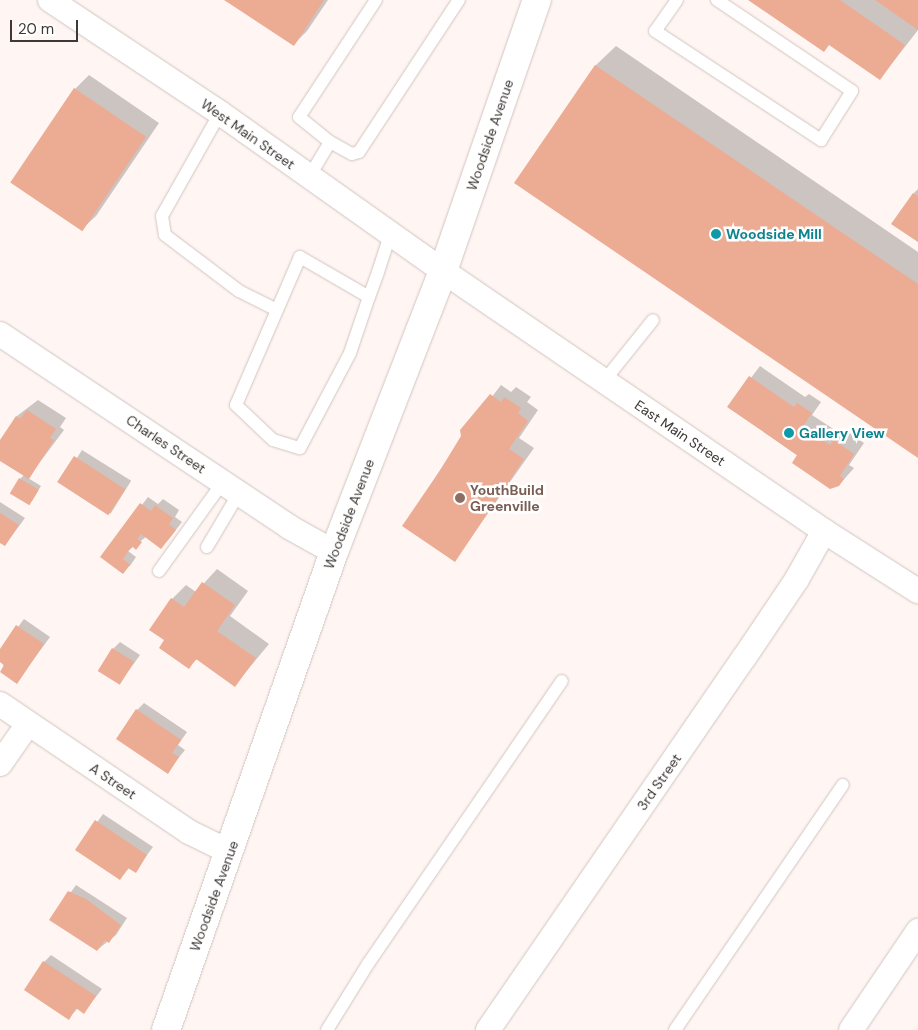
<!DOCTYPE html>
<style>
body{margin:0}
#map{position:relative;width:918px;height:1030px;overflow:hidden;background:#fff5f2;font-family:"DM Sans",sans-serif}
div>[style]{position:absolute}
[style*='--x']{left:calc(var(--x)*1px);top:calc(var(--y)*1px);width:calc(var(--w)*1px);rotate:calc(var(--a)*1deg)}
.shadow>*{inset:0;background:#0003;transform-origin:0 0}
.building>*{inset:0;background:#ecab93;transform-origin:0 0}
.roads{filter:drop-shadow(0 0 1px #d0c5c0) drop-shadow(0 0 1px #d0c5c0)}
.service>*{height:12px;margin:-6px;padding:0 6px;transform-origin:6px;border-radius:6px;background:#fff}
.minor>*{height:24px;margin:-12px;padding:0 12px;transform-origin:12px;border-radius:12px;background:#fff}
.tertiary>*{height:28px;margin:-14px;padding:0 14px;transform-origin:14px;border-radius:14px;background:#fff}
.dots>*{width:14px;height:14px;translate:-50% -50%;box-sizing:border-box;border:2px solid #fff;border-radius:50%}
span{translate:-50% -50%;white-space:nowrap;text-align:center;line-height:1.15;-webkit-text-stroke:5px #fff;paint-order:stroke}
.street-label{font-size:14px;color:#3d3937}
.culture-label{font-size:14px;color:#0d838f;font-weight:700}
.left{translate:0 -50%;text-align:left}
.education-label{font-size:14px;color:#785e54;font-weight:700}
.scale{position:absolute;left:10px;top:20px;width:68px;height:22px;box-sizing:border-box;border:2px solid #3d3937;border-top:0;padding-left:6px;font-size:15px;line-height:18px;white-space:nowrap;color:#3d3937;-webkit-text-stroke:4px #fff;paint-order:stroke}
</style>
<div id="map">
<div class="shadow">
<i style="clip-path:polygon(226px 0,328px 0,307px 31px,293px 45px)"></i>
<i style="clip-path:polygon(751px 0,918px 0,918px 30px,880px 79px,830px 44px)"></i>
<i style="clip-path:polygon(616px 46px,918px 252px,918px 456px,516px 183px,596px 65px)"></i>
<i style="clip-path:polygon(89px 75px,159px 123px,96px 216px,82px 229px,75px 89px)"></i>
<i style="clip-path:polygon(918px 189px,918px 240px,914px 193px)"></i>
<i style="clip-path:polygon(760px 366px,805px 397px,809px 394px,821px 402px,812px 415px,841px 434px,845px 430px,864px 443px,849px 465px,854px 468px,839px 485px,729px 407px)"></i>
<i style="clip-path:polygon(501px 385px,511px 392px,516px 387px,531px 397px,527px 402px,538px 410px,519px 438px,534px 448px,455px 560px,404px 526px,462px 436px)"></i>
<i style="clip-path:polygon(38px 400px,66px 418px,60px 427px,64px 430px,28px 478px,41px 486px,32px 501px,20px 479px,24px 475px,0 459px,0 442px,17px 416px)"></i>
<i style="left:82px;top:450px;width:58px;height:39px;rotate:32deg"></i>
<i style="clip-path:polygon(148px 497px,158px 504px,163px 499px,179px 510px,175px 517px,182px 522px,168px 540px,147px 536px,128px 551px,136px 557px,130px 566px,102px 557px)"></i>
<i style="clip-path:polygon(0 502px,25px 518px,5px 545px,0 542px)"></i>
<i style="clip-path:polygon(217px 569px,248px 591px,230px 616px,269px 644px,235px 685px,197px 659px,189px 667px,166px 640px,172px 599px,186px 585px,196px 592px)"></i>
<i style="clip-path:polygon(24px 619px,50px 637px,17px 682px,0 661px,0 651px)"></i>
<i style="clip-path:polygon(120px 642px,140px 655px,120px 683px,113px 649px)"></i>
<i style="clip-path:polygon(144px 703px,187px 732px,178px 745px,185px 750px,167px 772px,137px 710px)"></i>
<i style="clip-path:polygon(103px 814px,153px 847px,135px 871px,130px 867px,120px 879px,77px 850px)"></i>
<i style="clip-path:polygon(76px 885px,127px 918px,116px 935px,97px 950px,51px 920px)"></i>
<i style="clip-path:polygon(51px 955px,102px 989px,84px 1012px,78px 1008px,69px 1018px,44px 962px)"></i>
</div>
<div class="building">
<i style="clip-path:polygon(224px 0,324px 0,294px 46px)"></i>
<i style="clip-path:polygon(748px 0,840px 0,905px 45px,880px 80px,829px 45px,824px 52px)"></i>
<i style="clip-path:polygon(875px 0,918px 0,918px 30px)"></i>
<i style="clip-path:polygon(595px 65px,918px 284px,918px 458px,514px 183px)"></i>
<i style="left:74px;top:88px;width:87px;height:114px;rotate:34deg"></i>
<i style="clip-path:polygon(913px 193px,918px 196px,918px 242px,891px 224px)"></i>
<i style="clip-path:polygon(749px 376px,794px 407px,797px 403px,812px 413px,803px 426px,830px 445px,834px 440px,854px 454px,840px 476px,844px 479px,839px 486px,830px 489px,792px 463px,797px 455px,727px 407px)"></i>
<i style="clip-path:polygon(490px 394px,501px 402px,504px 397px,521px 408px,518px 413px,528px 421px,509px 449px,524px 459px,455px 562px,402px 526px,441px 469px,461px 436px,460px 430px)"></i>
<i style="clip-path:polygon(27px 410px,56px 429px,50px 438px,54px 440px,29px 479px,0 461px,0 440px,16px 416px,20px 419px)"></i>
<i style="left:74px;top:456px;width:61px;height:31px;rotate:33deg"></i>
<i style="left:19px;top:478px;width:23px;height:18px;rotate:31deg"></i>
<i style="clip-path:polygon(140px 503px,151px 511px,155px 505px,173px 518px,169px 524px,176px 530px,161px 549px,141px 534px,137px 539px,142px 542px,136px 550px,132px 546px,123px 559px,130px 565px,123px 574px,100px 557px)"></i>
<i style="clip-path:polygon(0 513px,19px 525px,5px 546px,0 543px)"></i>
<i style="clip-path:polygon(202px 582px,235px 605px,217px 631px,256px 658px,235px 687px,196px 659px,189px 669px,159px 648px,164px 640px,149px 630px,171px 598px,184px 607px)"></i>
<i style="clip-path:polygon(16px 625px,44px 644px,17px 684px,0 672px,4px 665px,0 662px,0 649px)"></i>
<i style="left:112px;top:648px;width:26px;height:27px;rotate:32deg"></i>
<i style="clip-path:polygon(136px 709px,181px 740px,172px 753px,179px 757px,168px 774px,116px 739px)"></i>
<i style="clip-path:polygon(95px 820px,147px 855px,136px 873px,128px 868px,120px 880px,75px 850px)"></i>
<i style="clip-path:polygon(68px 891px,86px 899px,121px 925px,109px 943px,105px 940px,97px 951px,49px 920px)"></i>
<i style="clip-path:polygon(43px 961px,96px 996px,84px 1014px,76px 1008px,69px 1020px,24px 990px)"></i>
</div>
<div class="roads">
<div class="service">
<i style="--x:376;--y:0;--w:140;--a:123.3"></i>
<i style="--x:299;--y:117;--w:40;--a:39"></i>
<i style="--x:330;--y:142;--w:25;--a:29"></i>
<i style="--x:352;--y:154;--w:7;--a:-16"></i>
<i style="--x:359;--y:152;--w:182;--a:-56.7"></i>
<i style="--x:677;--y:0;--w:38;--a:125"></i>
<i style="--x:655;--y:31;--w:199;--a:33.3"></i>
<i style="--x:821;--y:140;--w:58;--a:-57.7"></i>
<i style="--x:852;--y:91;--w:163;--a:-146"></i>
<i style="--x:220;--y:113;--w:118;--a:119.4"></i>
<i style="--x:162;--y:216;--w:19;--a:81"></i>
<i style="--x:165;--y:235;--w:93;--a:37.1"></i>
<i style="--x:239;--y:291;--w:40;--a:26.6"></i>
<i style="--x:309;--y:177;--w:41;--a:-59"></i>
<i style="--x:369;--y:297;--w:80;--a:-149.9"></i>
<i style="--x:300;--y:257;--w:161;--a:113.4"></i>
<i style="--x:236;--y:405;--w:51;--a:43.4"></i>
<i style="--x:273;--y:440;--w:28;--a:17"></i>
<i style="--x:300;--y:448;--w:107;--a:-62.2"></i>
<i style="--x:350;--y:353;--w:59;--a:-71.3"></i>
<i style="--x:369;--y:297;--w:27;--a:-70"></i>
<i style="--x:378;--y:272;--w:40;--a:-72"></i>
<i style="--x:604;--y:381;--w:78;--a:-51.2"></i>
<i style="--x:207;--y:547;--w:63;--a:-59.3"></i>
<i style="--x:159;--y:571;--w:110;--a:-54.3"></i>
<i style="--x:327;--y:1030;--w:78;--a:-58.2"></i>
<i style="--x:368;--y:964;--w:343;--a:-55.6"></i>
<i style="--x:675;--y:1030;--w:297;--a:-55.6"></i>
</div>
<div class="minor">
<i style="--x:50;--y:0;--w:204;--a:33.6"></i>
<i style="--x:220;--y:113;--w:273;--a:35.3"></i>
<i style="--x:443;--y:271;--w:461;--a:34.3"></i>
<i style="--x:824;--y:531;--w:112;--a:32.6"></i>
<i style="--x:0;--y:334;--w:348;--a:33.7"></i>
<i style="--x:289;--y:527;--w:51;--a:29.1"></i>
<i style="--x:0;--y:704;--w:228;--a:34.1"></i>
<i style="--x:189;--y:832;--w:46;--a:26"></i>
<i style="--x:0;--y:764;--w:49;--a:-55"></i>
<i style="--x:488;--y:1030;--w:452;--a:-55.5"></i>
<i style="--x:744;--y:658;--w:95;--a:-56.1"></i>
<i style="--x:797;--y:579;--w:55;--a:-60.6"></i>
<i style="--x:851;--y:1030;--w:120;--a:-55.9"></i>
</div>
<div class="tertiary">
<i style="--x:166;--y:1030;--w:507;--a:-70.64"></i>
<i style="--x:334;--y:552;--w:301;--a:-68.8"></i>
<i style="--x:443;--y:271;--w:287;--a:-70.9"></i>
</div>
</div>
<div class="dots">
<i style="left:716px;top:234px;background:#0f9aa8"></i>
<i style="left:789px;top:433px;background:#0f9aa8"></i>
<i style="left:460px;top:498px;background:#8d6e63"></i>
</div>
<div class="street-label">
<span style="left:248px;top:134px;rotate:35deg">West Main Street</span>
<span style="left:490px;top:135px;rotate:-71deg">Woodside Avenue</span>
<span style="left:680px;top:433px;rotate:34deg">East Main Street</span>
<span style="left:166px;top:444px;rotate:34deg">Charles Street</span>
<span style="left:349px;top:514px;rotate:-69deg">Woodside Avenue</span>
<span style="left:113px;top:781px;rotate:34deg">A Street</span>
<span style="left:659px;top:782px;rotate:-55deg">3rd Street</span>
<span style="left:214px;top:896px;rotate:-70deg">Woodside Avenue</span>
</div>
<div class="culture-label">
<span class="left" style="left:726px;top:234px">Woodside Mill</span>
<span class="left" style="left:799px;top:433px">Gallery View</span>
</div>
<div class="education-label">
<span class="left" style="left:470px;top:498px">YouthBuild<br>Greenville</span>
</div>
<div class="scale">20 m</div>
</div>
